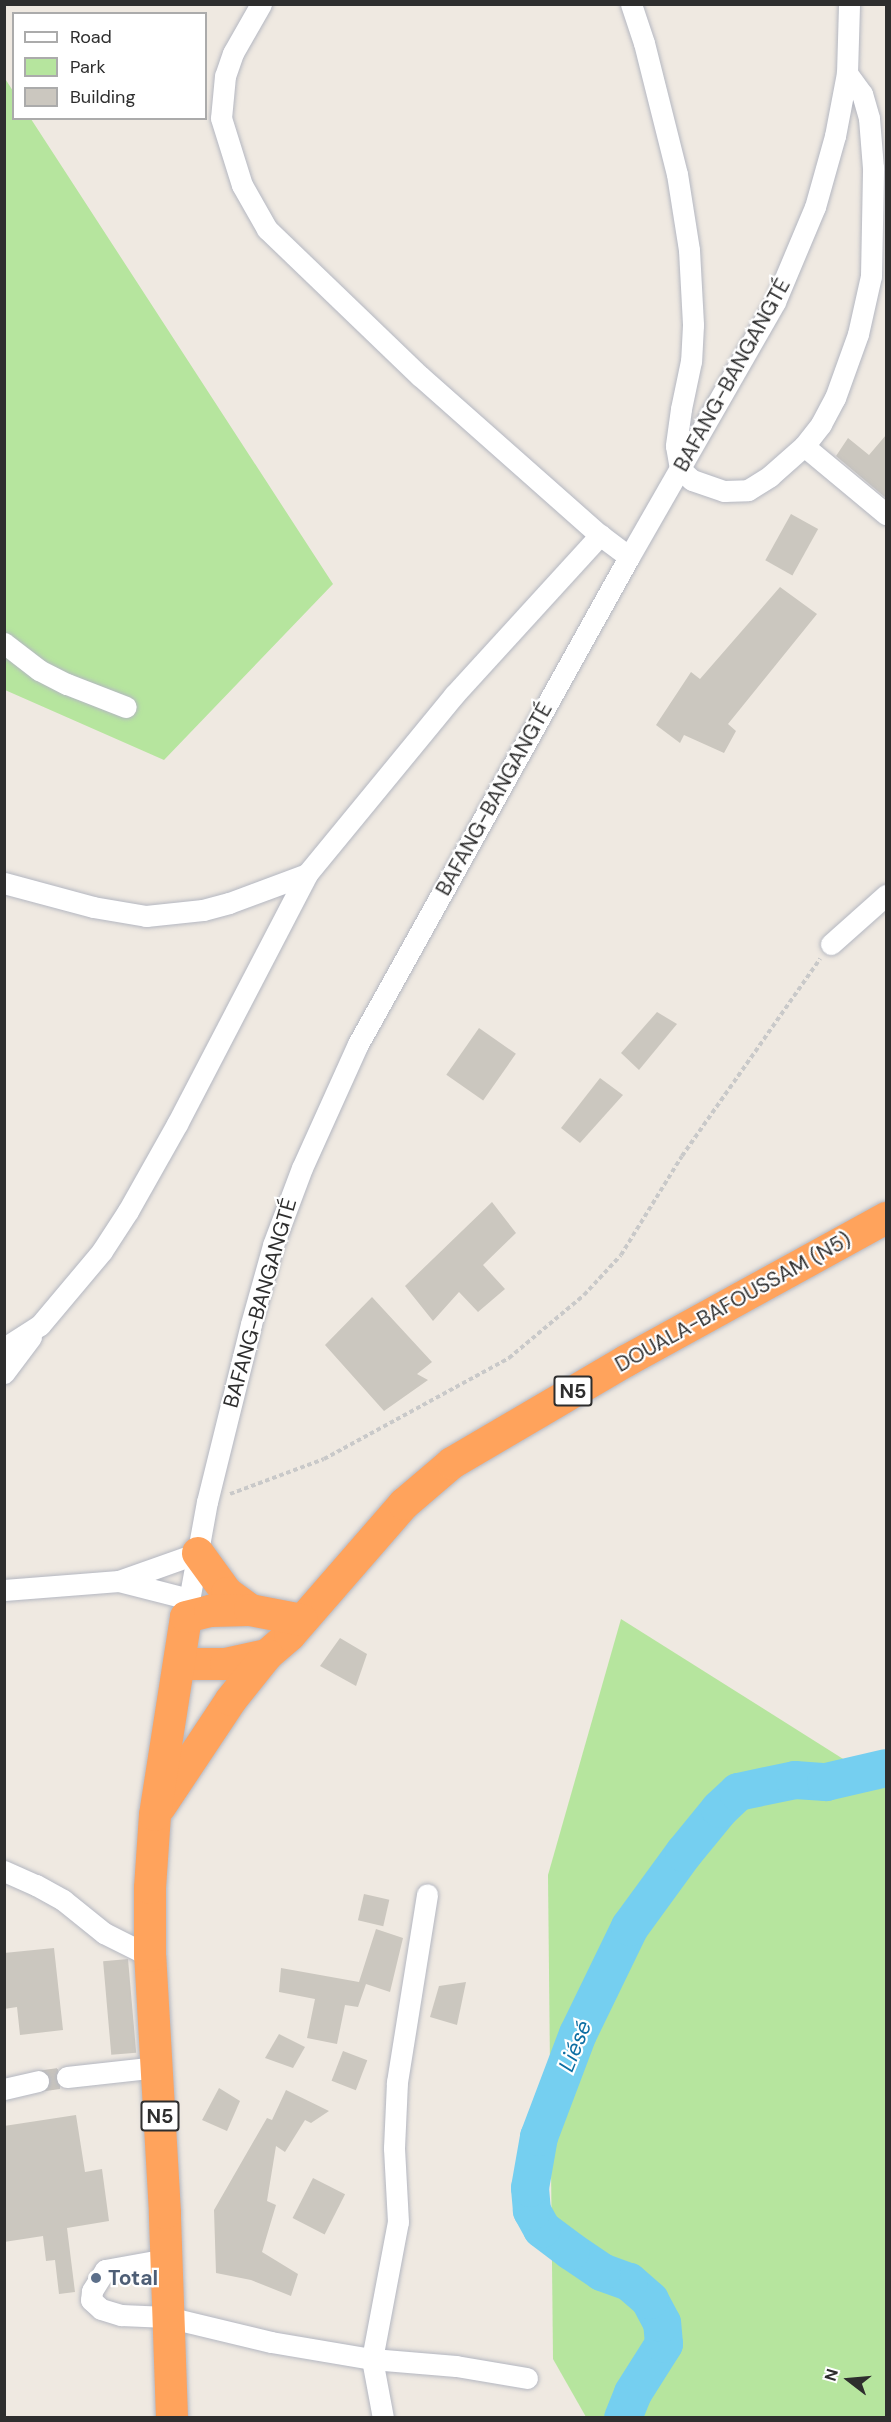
<!DOCTYPE html>
<meta charset="utf-8">
<style>
body{margin:0}
#map{position:relative;width:891px;height:2422px;overflow:hidden;background:#efe9e1;font-family:"DM Sans",sans-serif}
div>[style]{position:absolute}
[style*='--x']{left:calc(var(--x)*1px);top:calc(var(--y)*1px);width:calc(var(--w)*1px);rotate:calc(var(--a)*1deg)}
.green>*{inset:0;background:#b6e59e}
.river>*{height:38px;margin:-19px;padding:0 19px;transform-origin:19px;border-radius:19px;background:#75cff0}
.building>*{inset:0;background:#cbc7bf;transform-origin:0 0}
.minor-tunnel>*{height:21px;margin-top:-10.5px;transform-origin:0;background:repeating-linear-gradient(90deg,#c8c4bd 0 21px,transparent 0 31px)}
.path>*{height:4px;margin-top:-2px;transform-origin:0;background:repeating-linear-gradient(90deg,#c9c9c9 0 4.5px,transparent 0 7.5px)}
.roads{filter:drop-shadow(0 0 2px #b4b7c1) drop-shadow(0 0 2px #b4b7c1)}
.minor>*{height:21px;margin:-10.5px;padding:0 10.5px;transform-origin:10.5px;border-radius:10.5px;background:#fff}
.highway>*{height:32px;margin:-16px;padding:0 16px;transform-origin:16px;border-radius:16px;background:#ffa35c}
.dots>*{width:16px;height:16px;translate:-50% -50%;box-sizing:border-box;border:3px solid #fff;border-radius:50%}
span{translate:-50% -50%;white-space:nowrap;text-align:center;line-height:1.15;-webkit-text-stroke:4.5px #fff;paint-order:stroke}
.shield-label span{padding:2px 4px;background:#fff;border:2px solid;border-radius:4px;-webkit-text-stroke-width:0}
.shield-label{font-size:20px;color:#2e2e2e;font-weight:700}
.street-label{font-size:21px;color:#2e2e2e}
.service-label{font-size:21px;color:#4e5e75;font-weight:700}
.left{translate:0 -50%;text-align:left}
.water-label{font-size:22px;color:#0d6fa3;font-style:italic}
.frame{position:absolute;inset:0;border:6px solid #2e2e2e;pointer-events:none}
.legend{position:absolute;left:12px;top:12px;width:195px;height:108px;box-sizing:border-box;background:#fff;border:2px solid #ababab;margin:0;padding:8px 10px;list-style:none;font-size:18px;color:#2e2e2e}
.legend li{display:flex;align-items:center;gap:12px;height:30px}
.legend b{width:30px;border:2px solid #ababab}
.north{position:absolute;left:819px;top:2350px;width:60px;height:60px;-webkit-text-stroke:4px #fff;paint-order:stroke;rotate:286deg;font-size:16px;font-weight:700;line-height:24px;text-align:center;color:#2e2e2e}
.north::after{content:'';display:block;margin:auto;width:21px;height:27px;background:#2e2e2e;clip-path:polygon(50% 0,100% 100%,50% 72%,0 100%)}
</style>
<div id="map">
<div class="green">
<i style="clip-path:polygon(4px 77px,13px 91px,14px 118px,31px 119px,333px 584px,164px 760px,5px 690px)"></i>
<i style="clip-path:polygon(621px 1619px,886px 1786px,886px 2417px,586px 2417px,553px 2359px,548px 1875px)"></i>
</div>
<div class="river">
<i style="--x:623;--y:2418;--w:27;--a:-68"></i>
<i style="--x:633;--y:2393;--w:58;--a:-57.7"></i>
<i style="--x:664;--y:2344;--w:21;--a:-95"></i>
<i style="--x:662;--y:2323;--w:26;--a:-118"></i>
<i style="--x:650;--y:2300;--w:28;--a:-139"></i>
<i style="--x:629;--y:2282;--w:29;--a:-160"></i>
<i style="--x:602;--y:2272;--w:37;--a:-146"></i>
<i style="--x:571;--y:2251;--w:36;--a:-143"></i>
<i style="--x:542;--y:2229;--w:21;--a:-119"></i>
<i style="--x:532;--y:2211;--w:23;--a:-95"></i>
<i style="--x:530;--y:2188;--w:52;--a:-80"></i>
<i style="--x:539;--y:2137;--w:110;--a:-69.3"></i>
<i style="--x:578;--y:2034;--w:119;--a:-64.1"></i>
<i style="--x:630;--y:1927;--w:92;--a:-53.9"></i>
<i style="--x:684;--y:1853;--w:57;--a:-50.7"></i>
<i style="--x:720;--y:1809;--w:25;--a:-43"></i>
<i style="--x:738;--y:1792;--w:58;--a:-11.9"></i>
<i style="--x:795;--y:1780;--w:31;--a:4"></i>
<i style="--x:826;--y:1782;--w:62;--a:-13.1"></i>
</div>
<div class="building">
<i style="clip-path:polygon(886px 435px,886px 498px,836px 456px,848px 438px,869px 455px)"></i>
<i style="left:791px;top:514px;width:31px;height:53px;rotate:29deg"></i>
<i style="clip-path:polygon(780px 587px,817px 614px,728px 724px,736px 731px,724px 753px,684px 735px,680px 743px,656px 725px,691px 672px,700px 679px)"></i>
<i style="clip-path:polygon(657px 1012px,677px 1024px,639px 1070px,621px 1053px)"></i>
<i style="left:479px;top:1028px;width:45px;height:57px;rotate:35deg"></i>
<i style="clip-path:polygon(600px 1078px,623px 1095px,580px 1143px,561px 1128px)"></i>
<i style="clip-path:polygon(492px 1202px,516px 1233px,483px 1265px,505px 1289px,478px 1312px,459px 1292px,433px 1321px,405px 1286px)"></i>
<i style="clip-path:polygon(372px 1297px,432px 1362px,417px 1374px,428px 1380px,384px 1411px,325px 1345px)"></i>
<i style="clip-path:polygon(340px 1638px,367px 1654px,356px 1686px,320px 1666px)"></i>
<i style="left:364px;top:1894px;width:26px;height:27px;rotate:13deg"></i>
<i style="clip-path:polygon(376px 1929px,403px 1938px,390px 1992px,366px 1984px,358px 2007px,345px 2005px,337px 2044px,307px 2038px,315px 1999px,279px 1992px,281px 1968px,359px 1982px)"></i>
<i style="clip-path:polygon(54px 1948px,63px 2030px,20px 2035px,17px 2007px,4px 2009px,4px 1953px)"></i>
<i style="left:128px;top:1959px;width:94px;height:25px;rotate:85deg"></i>
<i style="clip-path:polygon(466px 1982px,457px 2025px,430px 2017px,439px 1986px)"></i>
<i style="clip-path:polygon(279px 2034px,305px 2047px,293px 2068px,265px 2058px)"></i>
<i style="left:343px;top:2051px;width:26px;height:32px;rotate:21deg"></i>
<i style="clip-path:polygon(219px 2088px,240px 2101px,227px 2131px,202px 2120px)"></i>
<i style="clip-path:polygon(286px 2090px,329px 2111px,311px 2123px,305px 2120px,285px 2152px,276px 2146px,267px 2201px,276px 2205px,262px 2252px,298px 2274px,291px 2296px,251px 2280px,216px 2273px,214px 2210px,267px 2118px,272px 2120px)"></i>
<i style="clip-path:polygon(76px 2115px,85px 2172px,102px 2169px,109px 2221px,67px 2228px,75px 2292px,59px 2294px,55px 2260px,46px 2261px,43px 2236px,4px 2242px,4px 2126px)"></i>
<i style="left:313px;top:2178px;width:36px;height:45px;rotate:27deg"></i>
</div>
<div class="minor-tunnel">
<i style="--x:38;--y:2081;--w:29;--a:-8"></i>
</div>
<div class="path">
<i style="--x:230;--y:1494;--w:100;--a:-20.4"></i>
<i style="--x:324;--y:1459;--w:211;--a:-28.6"></i>
<i style="--x:509;--y:1358;--w:98;--a:-40"></i>
<i style="--x:584;--y:1295;--w:54;--a:-47.2"></i>
<i style="--x:621;--y:1255;--w:116;--a:-58.4"></i>
<i style="--x:682;--y:1156;--w:241;--a:-55"></i>
</div>
<div class="roads">
<div class="minor">
<i style="--x:261;--y:4;--w:56;--a:119.7"></i>
<i style="--x:233;--y:53;--w:24;--a:109"></i>
<i style="--x:225;--y:76;--w:42;--a:95.4"></i>
<i style="--x:221;--y:118;--w:70;--a:72.6"></i>
<i style="--x:242;--y:185;--w:51;--a:60.4"></i>
<i style="--x:267;--y:229;--w:212;--a:43.9"></i>
<i style="--x:420;--y:376;--w:240;--a:41.5"></i>
<i style="--x:600;--y:535;--w:36;--a:37"></i>
<i style="--x:631;--y:4;--w:41;--a:71.6"></i>
<i style="--x:644;--y:43;--w:135;--a:75.9"></i>
<i style="--x:677;--y:174;--w:77;--a:81"></i>
<i style="--x:689;--y:250;--w:75;--a:86.9"></i>
<i style="--x:693;--y:325;--w:36;--a:93"></i>
<i style="--x:691;--y:361;--w:49;--a:101.8"></i>
<i style="--x:681;--y:409;--w:37;--a:98"></i>
<i style="--x:676;--y:446;--w:23;--a:80"></i>
<i style="--x:680;--y:469;--w:16;--a:43"></i>
<i style="--x:692;--y:480;--w:34;--a:19"></i>
<i style="--x:724;--y:491;--w:24;--a:-2"></i>
<i style="--x:748;--y:490;--w:26;--a:-32"></i>
<i style="--x:770;--y:476;--w:45;--a:-41.4"></i>
<i style="--x:804;--y:446;--w:28;--a:-52"></i>
<i style="--x:821;--y:424;--w:30;--a:-62"></i>
<i style="--x:835;--y:398;--w:68;--a:-70.2"></i>
<i style="--x:858;--y:334;--w:59;--a:-77.4"></i>
<i style="--x:871;--y:276;--w:108;--a:-88.9"></i>
<i style="--x:873;--y:168;--w:50;--a:-94.6"></i>
<i style="--x:869;--y:118;--w:25;--a:-106"></i>
<i style="--x:862;--y:94;--w:26;--a:-126"></i>
<i style="--x:804;--y:446;--w:107;--a:39.7"></i>
<i style="--x:4;--y:643;--w:44;--a:37.6"></i>
<i style="--x:39;--y:670;--w:31;--a:27"></i>
<i style="--x:67;--y:684;--w:63;--a:21.3"></i>
<i style="--x:4;--y:883;--w:92;--a:15.1"></i>
<i style="--x:93;--y:907;--w:54;--a:9.6"></i>
<i style="--x:146;--y:916;--w:57;--a:-6"></i>
<i style="--x:203;--y:910;--w:27;--a:-15"></i>
<i style="--x:229;--y:903;--w:83;--a:-20.4"></i>
<i style="--x:307;--y:874;--w:232;--a:-50.6"></i>
<i style="--x:454;--y:695;--w:217;--a:-47.6"></i>
<i style="--x:831;--y:944;--w:74;--a:-41.7"></i>
<i style="--x:4;--y:1348;--w:43;--a:-32.6"></i>
<i style="--x:40;--y:1325;--w:97;--a:-50"></i>
<i style="--x:102;--y:1251;--w:48;--a:-57"></i>
<i style="--x:128;--y:1211;--w:100;--a:-60.6"></i>
<i style="--x:177;--y:1124;--w:282;--a:-62.5"></i>
<i style="--x:4;--y:1373;--w:45;--a:-53.1"></i>
<i style="--x:119;--y:1581;--w:84;--a:-19.5"></i>
<i style="--x:4;--y:1590;--w:115;--a:-4.5"></i>
<i style="--x:119;--y:1581;--w:72;--a:14.4"></i>
<i style="--x:186;--y:1617;--w:117;--a:-79.7"></i>
<i style="--x:207;--y:1502;--w:183;--a:-76.1"></i>
<i style="--x:251;--y:1324;--w:82;--a:-74.4"></i>
<i style="--x:273;--y:1245;--w:82;--a:-69.4"></i>
<i style="--x:302;--y:1168;--w:136;--a:-65.7"></i>
<i style="--x:358;--y:1044;--w:557;--a:-60.91"></i>
<i style="--x:629;--y:557;--w:294;--a:-60.2"></i>
<i style="--x:775;--y:302;--w:103;--a:-67.2"></i>
<i style="--x:815;--y:207;--w:74;--a:-74.3"></i>
<i style="--x:835;--y:136;--w:64;--a:-79.2"></i>
<i style="--x:847;--y:73;--w:69;--a:-88.3"></i>
<i style="--x:4;--y:1871;--w:35;--a:24"></i>
<i style="--x:36;--y:1885;--w:31;--a:29"></i>
<i style="--x:63;--y:1900;--w:53;--a:38.8"></i>
<i style="--x:104;--y:1933;--w:51;--a:26.6"></i>
<i style="--x:67;--y:2077;--w:91;--a:-6.3"></i>
<i style="--x:4;--y:2089;--w:35;--a:-13"></i>
<i style="--x:166;--y:2259;--w:62;--a:169.8"></i>
<i style="--x:105;--y:2270;--w:25;--a:122"></i>
<i style="--x:92;--y:2291;--w:9;--a:96"></i>
<i style="--x:91;--y:2300;--w:13;--a:42"></i>
<i style="--x:101;--y:2309;--w:21;--a:17"></i>
<i style="--x:121;--y:2315;--w:46;--a:2.5"></i>
<i style="--x:167;--y:2317;--w:107;--a:13.5"></i>
<i style="--x:271;--y:2342;--w:102;--a:9.6"></i>
<i style="--x:372;--y:2359;--w:84;--a:4.8"></i>
<i style="--x:456;--y:2366;--w:72;--a:9.6"></i>
<i style="--x:383;--y:2418;--w:60;--a:-100.6"></i>
<i style="--x:372;--y:2359;--w:139;--a:-79.3"></i>
<i style="--x:398;--y:2222;--w:74;--a:-93.1"></i>
<i style="--x:394;--y:2148;--w:66;--a:-87.4"></i>
<i style="--x:397;--y:2082;--w:190;--a:-80.9"></i>
</div>
<div class="highway">
<i style="--x:198;--y:1553;--w:49;--a:54.1"></i>
<i style="--x:227;--y:1593;--w:29;--a:36"></i>
<i style="--x:181;--y:1664;--w:45;--a:0"></i>
<i style="--x:226;--y:1664;--w:42;--a:-12.4"></i>
<i style="--x:267;--y:1655;--w:30;--a:-41"></i>
<i style="--x:290;--y:1635;--w:174;--a:-49"></i>
<i style="--x:404;--y:1504;--w:63;--a:-40.5"></i>
<i style="--x:452;--y:1463;--w:202;--a:-30.4"></i>
<i style="--x:626;--y:1361;--w:297;--a:-28.8"></i>
<i style="--x:160;--y:1807;--w:128;--a:-56.4"></i>
<i style="--x:231;--y:1700;--w:58;--a:-51.3"></i>
<i style="--x:172;--y:2418;--w:205;--a:-92"></i>
<i style="--x:165;--y:2213;--w:257;--a:-93.3"></i>
<i style="--x:150;--y:1956;--w:68;--a:-90"></i>
<i style="--x:150;--y:1888;--w:73;--a:-86.1"></i>
<i style="--x:155;--y:1815;--w:200;--a:-81.1"></i>
<i style="--x:186;--y:1617;--w:25;--a:-14"></i>
<i style="--x:210;--y:1611;--w:40;--a:-1.4"></i>
<i style="--x:250;--y:1610;--w:53;--a:10.9"></i>
</div>
</div>
<div class="dots">
<i style="left:96px;top:2278px;background:#5c6f8a"></i>
</div>
<div class="shield-label">
<span style="left:573px;top:1391px">N5</span>
<span style="left:160px;top:2116px">N5</span>
</div>
<div class="street-label">
<span style="left:732px;top:375px;rotate:-61deg">BAFANG-BANGANGTÉ</span>
<span style="left:494px;top:799px;rotate:-61deg">BAFANG-BANGANGTÉ</span>
<span style="left:733px;top:1302px;rotate:-29deg">DOUALA-BAFOUSSAM (N5)</span>
<span style="left:260px;top:1303px;rotate:-74deg">BAFANG-BANGANGTÉ</span>
</div>
<div class="service-label">
<span class="left" style="left:108px;top:2278px">Total</span>
</div>
<div class="water-label">
<span style="left:575px;top:2046px;rotate:-68deg">Liésé</span>
</div>
<div class="frame"></div>
<ul class="legend">
<li><b style="height:8px;background:#fff"></b>Road</li>
<li><b style="height:16px;background:#b6e59e"></b>Park</li>
<li><b style="height:16px;background:#cbc7bf"></b>Building</li>
</ul>
<div class="north">N</div>
</div>
